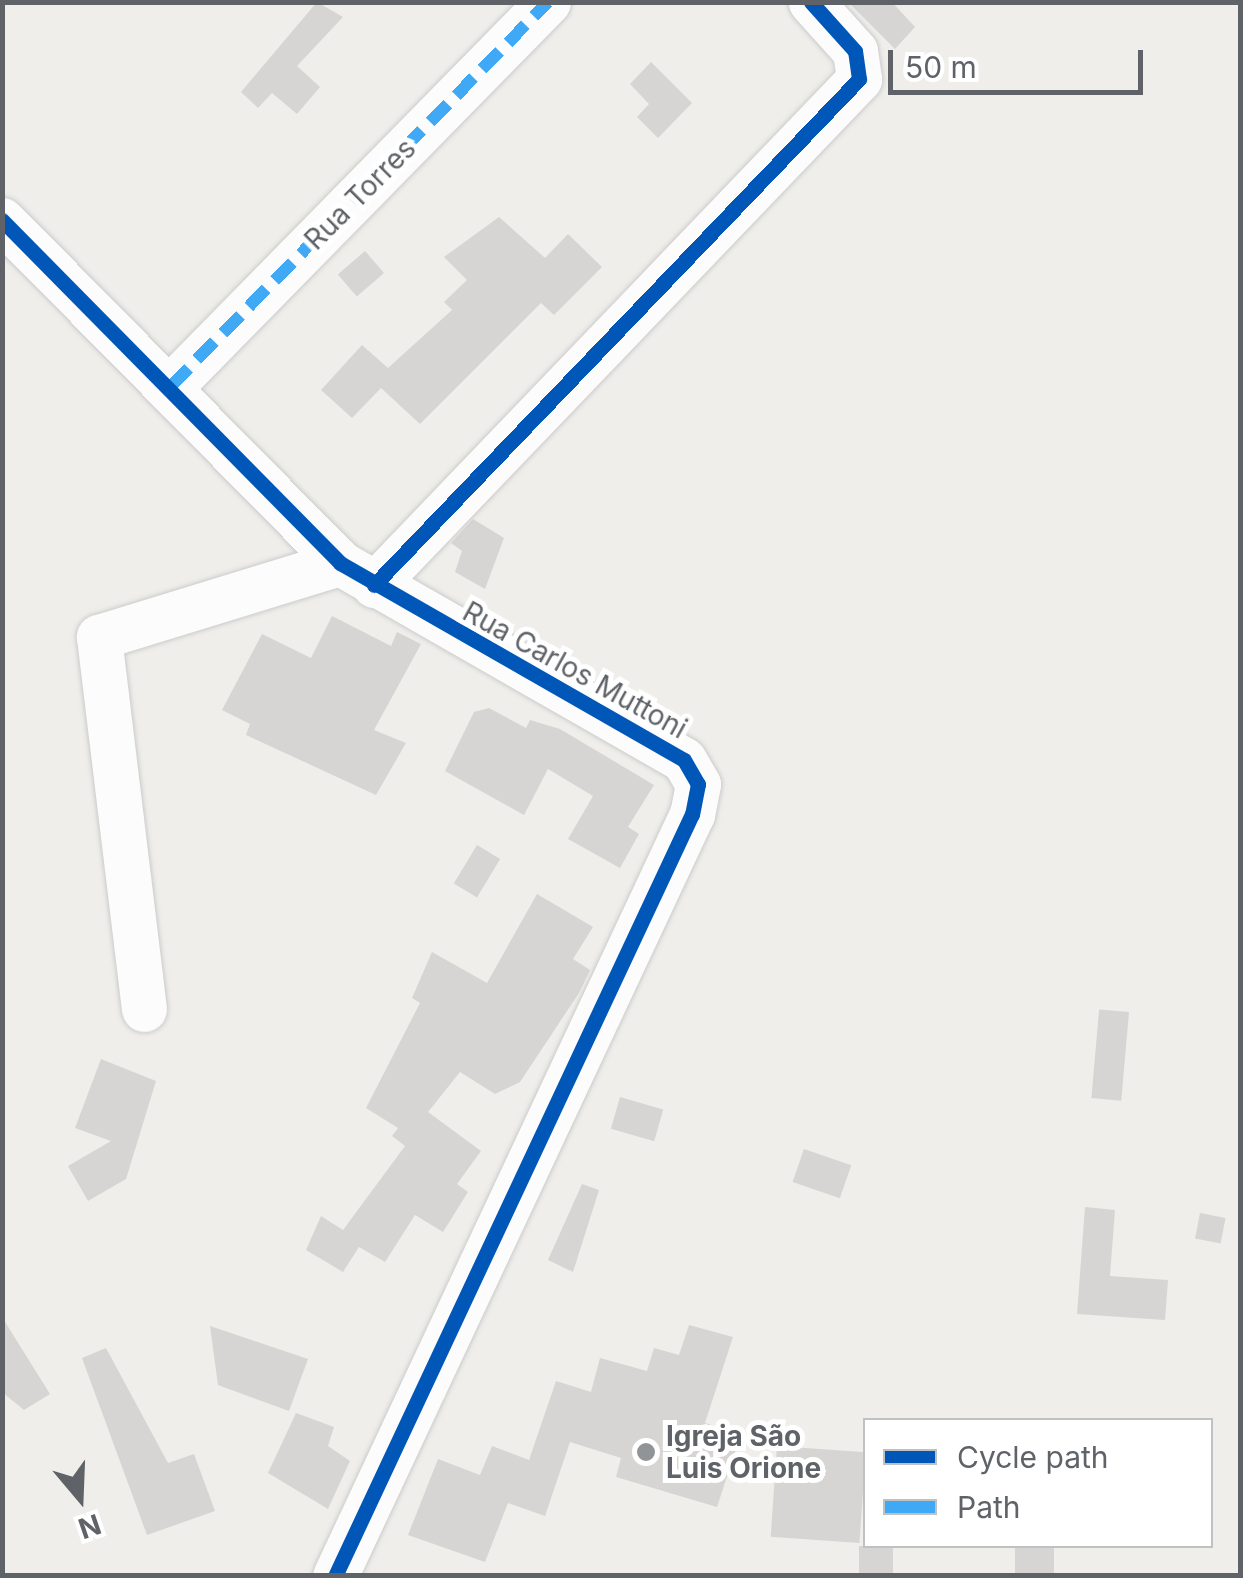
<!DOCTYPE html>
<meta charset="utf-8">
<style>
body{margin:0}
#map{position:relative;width:1243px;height:1578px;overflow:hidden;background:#efeeea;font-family:Inter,sans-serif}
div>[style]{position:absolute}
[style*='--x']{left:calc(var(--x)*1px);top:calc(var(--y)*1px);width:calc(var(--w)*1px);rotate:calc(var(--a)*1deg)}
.building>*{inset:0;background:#d6d5d3;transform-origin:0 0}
.roads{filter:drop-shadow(0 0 2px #cbcccc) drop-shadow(0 0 2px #cbcccc)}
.minor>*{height:45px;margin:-22.5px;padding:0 22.5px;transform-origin:22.5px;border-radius:22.5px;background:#fdfcfc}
.quiet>*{height:12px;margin-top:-6px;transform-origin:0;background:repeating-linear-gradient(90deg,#3fa9f5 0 25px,transparent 0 37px)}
.cycleway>*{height:15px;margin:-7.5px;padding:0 7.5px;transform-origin:7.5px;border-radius:7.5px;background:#0057b8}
.dots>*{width:28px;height:28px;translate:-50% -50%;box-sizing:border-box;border:5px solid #fff;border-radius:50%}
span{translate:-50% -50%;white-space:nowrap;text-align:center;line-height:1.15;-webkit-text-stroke:10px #fff;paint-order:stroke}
.street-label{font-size:28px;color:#5f6368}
.poi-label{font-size:28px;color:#5f6368;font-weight:700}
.left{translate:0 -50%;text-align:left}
.frame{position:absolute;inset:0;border:5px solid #5f6368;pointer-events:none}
.legend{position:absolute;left:863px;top:1418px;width:350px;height:130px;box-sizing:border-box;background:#fff;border:2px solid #bfc1c3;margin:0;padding:12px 18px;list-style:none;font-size:30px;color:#5f6368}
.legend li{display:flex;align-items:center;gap:20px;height:50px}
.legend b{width:50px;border:2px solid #bfc1c3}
.north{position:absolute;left:30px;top:1448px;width:100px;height:100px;-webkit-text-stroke:8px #fff;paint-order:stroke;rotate:161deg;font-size:28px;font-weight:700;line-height:40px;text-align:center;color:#5f6368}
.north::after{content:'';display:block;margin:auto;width:35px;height:45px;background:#5f6368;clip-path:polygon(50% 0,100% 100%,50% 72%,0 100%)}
.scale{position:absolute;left:888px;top:50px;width:255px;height:45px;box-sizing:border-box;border:5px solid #5f6368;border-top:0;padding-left:12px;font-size:30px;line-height:35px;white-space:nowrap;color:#5f6368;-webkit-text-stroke:8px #fff;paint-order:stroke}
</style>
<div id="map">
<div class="building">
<i style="clip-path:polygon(317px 2px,343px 17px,297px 66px,320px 87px,297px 114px,272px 93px,258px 108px,241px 92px)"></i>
<i style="clip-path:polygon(848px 2px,892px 2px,915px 27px,895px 49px)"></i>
<i style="clip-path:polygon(651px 62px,692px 103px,658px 138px,637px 117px,649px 104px,630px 84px)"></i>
<i style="clip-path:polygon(499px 217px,545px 258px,568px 234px,602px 267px,554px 315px,541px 303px,420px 424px,381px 388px,352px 418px,321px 390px,362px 345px,388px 368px,452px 310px,444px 302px,467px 280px,444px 257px)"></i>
<i style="left:365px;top:251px;width:29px;height:36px;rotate:49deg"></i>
<i style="clip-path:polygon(473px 519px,504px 538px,485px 589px,455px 572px,462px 551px,451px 543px)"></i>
<i style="clip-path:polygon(332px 616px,391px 646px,397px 632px,421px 644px,374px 730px,406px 743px,376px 795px,246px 735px,250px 724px,222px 710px,262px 634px,311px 658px)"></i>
<i style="clip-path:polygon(489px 708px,526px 728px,530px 720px,560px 729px,654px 785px,628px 827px,639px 834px,620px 868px,568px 839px,593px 796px,548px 769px,524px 815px,445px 771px,474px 712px)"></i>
<i style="left:477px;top:845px;width:27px;height:45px;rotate:31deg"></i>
<i style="clip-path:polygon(537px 894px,593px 927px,573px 959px,590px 970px,579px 993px,520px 1082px,495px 1094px,460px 1072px,428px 1112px,481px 1151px,457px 1184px,468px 1192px,443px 1232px,415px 1215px,385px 1262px,359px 1247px,343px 1272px,306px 1250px,321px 1216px,343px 1230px,405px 1146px,392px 1136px,398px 1128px,366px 1108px,420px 1003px,412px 998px,432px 952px,487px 983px)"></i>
<i style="left:1129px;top:1012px;width:89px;height:30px;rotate:95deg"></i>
<i style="clip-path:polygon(101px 1059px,156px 1081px,126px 1179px,88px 1201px,68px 1166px,111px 1141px,75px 1128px)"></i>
<i style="left:620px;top:1097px;width:45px;height:33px;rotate:16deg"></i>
<i style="left:804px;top:1149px;width:50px;height:35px;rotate:19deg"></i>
<i style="clip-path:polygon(582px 1184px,599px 1190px,573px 1272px,548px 1260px)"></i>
<i style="clip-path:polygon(1085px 1207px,1115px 1210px,1110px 1276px,1168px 1280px,1165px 1320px,1077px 1314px)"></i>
<i style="left:1200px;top:1213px;width:26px;height:26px;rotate:11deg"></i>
<i style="clip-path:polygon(2px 1317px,50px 1394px,24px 1410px,2px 1392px)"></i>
<i style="clip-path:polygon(689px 1325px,733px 1337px,705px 1423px,741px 1434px,717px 1507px,616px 1477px,621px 1458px,570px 1442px,545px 1516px,508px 1503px,485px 1562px,408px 1535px,438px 1459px,480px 1475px,492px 1446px,529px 1460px,556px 1381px,591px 1392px,600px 1358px,647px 1371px,654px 1348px,679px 1355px)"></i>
<i style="clip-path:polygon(210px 1326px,308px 1359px,289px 1411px,218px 1385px)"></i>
<i style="clip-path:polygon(106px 1348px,168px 1463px,194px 1454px,215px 1511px,147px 1535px,82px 1358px)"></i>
<i style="clip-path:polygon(296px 1413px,334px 1427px,328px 1446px,350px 1461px,328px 1509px,268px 1473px)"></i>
<i style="left:777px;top:1446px;width:89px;height:91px;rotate:4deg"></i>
<i style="left:859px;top:1546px;width:34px;height:30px"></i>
<i style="left:1015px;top:1546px;width:39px;height:30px"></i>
</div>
<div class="roads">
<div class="minor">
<i style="--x:2;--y:220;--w:482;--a:45.4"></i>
<i style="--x:340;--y:563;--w:396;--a:29.8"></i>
<i style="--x:684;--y:760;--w:28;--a:60"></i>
<i style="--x:698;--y:784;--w:31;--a:101"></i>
<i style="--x:692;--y:814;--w:841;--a:115.1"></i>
<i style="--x:171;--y:386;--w:538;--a:-45.53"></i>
<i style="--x:374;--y:585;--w:701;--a:-46.21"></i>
<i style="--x:859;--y:79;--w:28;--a:-98"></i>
<i style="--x:855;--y:51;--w:66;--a:-131.9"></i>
<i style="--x:144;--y:1009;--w:375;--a:-96.9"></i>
<i style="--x:99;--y:637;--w:252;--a:-17.1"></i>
</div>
</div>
<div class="quiet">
<i style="--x:171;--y:386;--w:538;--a:-45.53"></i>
</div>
<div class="cycleway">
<i style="--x:2;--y:220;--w:482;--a:45.4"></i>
<i style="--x:340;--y:563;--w:396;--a:29.8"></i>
<i style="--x:684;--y:760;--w:28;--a:60"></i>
<i style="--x:698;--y:784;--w:31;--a:101"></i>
<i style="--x:692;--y:814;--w:841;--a:115.1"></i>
<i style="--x:374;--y:585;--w:701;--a:-46.21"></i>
<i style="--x:859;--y:79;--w:28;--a:-98"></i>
<i style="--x:855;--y:51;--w:66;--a:-131.9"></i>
</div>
<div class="dots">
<i style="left:646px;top:1452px;background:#919496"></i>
</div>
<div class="street-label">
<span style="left:360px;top:194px;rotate:-45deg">Rua Torres</span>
<span style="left:575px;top:670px;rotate:29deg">Rua Carlos Muttoni</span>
</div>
<div class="poi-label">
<span class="left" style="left:666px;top:1452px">Igreja São<br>Luis Orione</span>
</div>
<div class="frame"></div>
<ul class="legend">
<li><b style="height:12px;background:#0057b8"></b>Cycle path</li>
<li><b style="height:12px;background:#3fa9f5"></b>Path</li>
</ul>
<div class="north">N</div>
<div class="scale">50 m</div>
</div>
